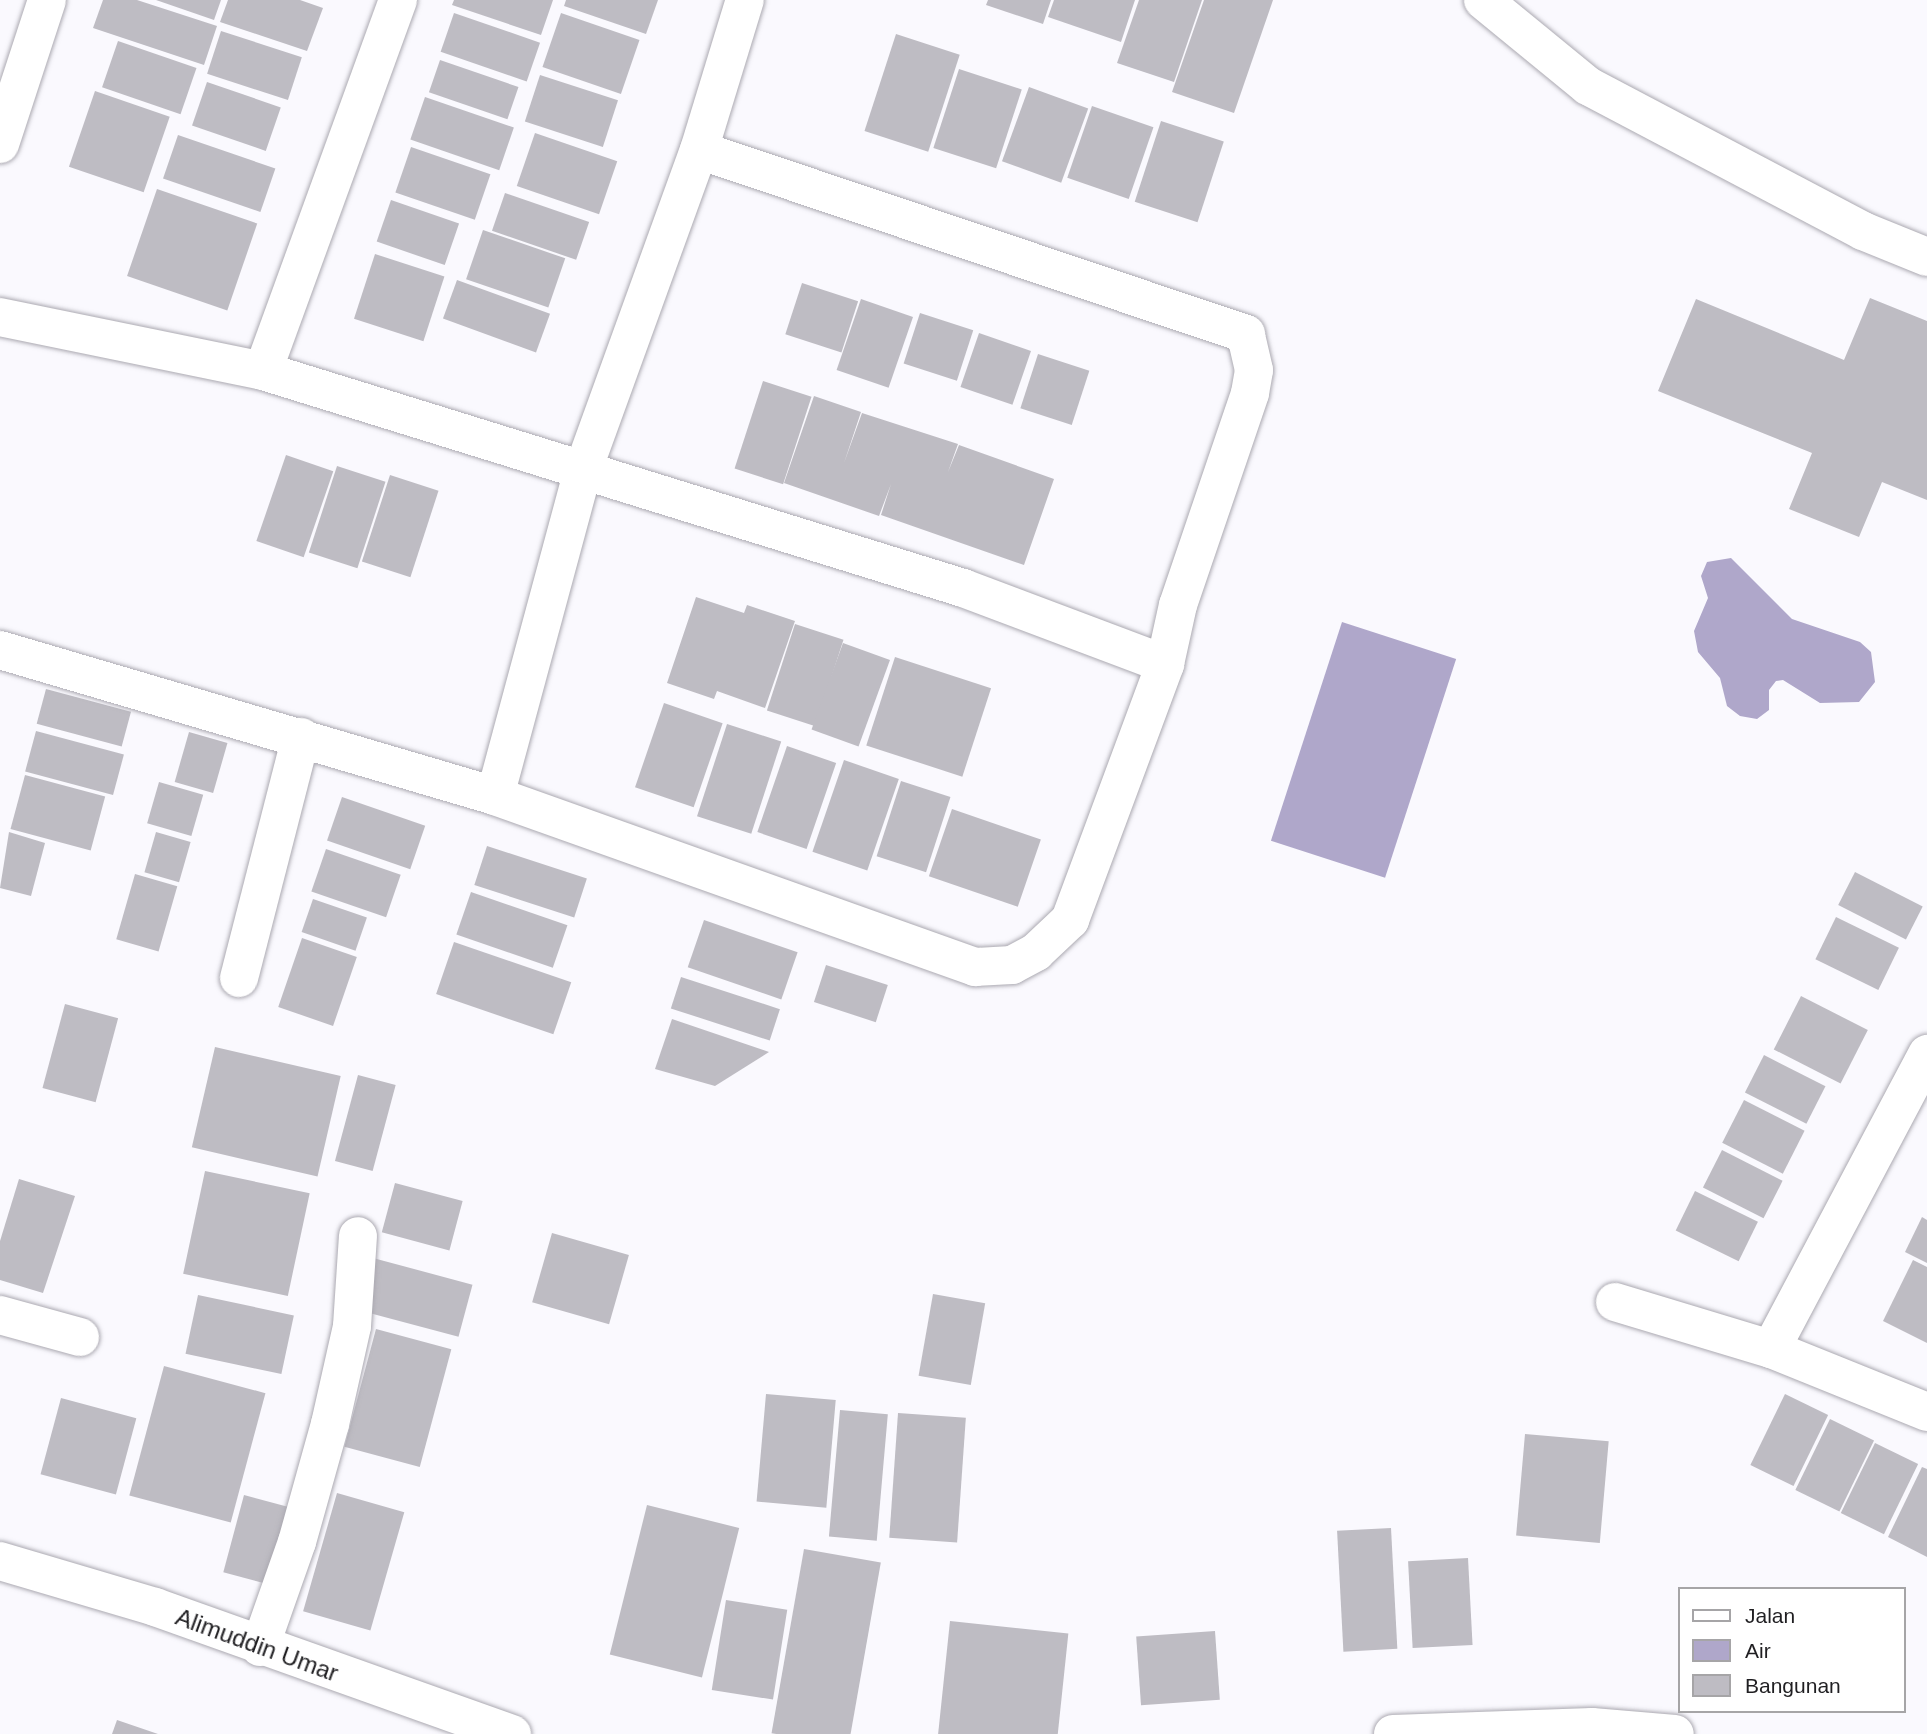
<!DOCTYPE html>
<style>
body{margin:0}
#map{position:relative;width:1927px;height:1734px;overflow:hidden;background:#faf9fe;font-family:Arial,sans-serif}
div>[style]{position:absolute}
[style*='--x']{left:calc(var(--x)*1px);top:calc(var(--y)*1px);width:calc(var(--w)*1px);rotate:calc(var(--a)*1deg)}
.water>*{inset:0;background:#afa7ca;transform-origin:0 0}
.building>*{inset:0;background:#bebcc3;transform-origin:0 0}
.roads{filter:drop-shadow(0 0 2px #aba9b1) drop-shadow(0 0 2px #aba9b1)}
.minor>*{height:38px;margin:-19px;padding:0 19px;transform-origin:19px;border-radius:19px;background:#fff}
span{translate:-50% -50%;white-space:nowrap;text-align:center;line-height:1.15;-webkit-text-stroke:6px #fff;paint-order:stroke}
.street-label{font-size:24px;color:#201f22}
.legend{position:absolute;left:1678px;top:1587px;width:228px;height:126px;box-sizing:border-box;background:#fff;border:2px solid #a6a5a7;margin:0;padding:9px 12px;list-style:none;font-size:21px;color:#201f22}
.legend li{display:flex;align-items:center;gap:14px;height:35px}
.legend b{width:35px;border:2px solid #a6a5a7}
</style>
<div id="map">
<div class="water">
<i style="clip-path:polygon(1731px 558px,1792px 619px,1860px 642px,1871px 652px,1875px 682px,1859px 702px,1820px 703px,1783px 680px,1776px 681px,1769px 690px,1769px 710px,1757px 719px,1740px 716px,1727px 706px,1720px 678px,1698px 652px,1694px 631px,1708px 598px,1701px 576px,1707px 562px)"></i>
<i style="left:1342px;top:622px;width:120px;height:230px;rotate:18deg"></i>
</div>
<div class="building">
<i style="clip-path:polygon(103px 0,137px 0,217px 26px,204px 65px,93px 28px)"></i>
<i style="clip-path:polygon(156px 0,221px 0,214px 20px)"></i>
<i style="clip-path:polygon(228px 0,300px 0,323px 8px,307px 51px,220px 22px)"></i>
<i style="clip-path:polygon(454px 0,553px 0,541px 35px,452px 5px)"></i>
<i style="clip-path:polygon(566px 0,658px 0,646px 34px,564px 6px)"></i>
<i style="clip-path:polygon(988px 0,1051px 0,1043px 24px,986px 5px)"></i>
<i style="clip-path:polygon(1054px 0,1135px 0,1121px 42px,1048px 17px)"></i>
<i style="clip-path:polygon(1139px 0,1202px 0,1174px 82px,1117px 63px)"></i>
<i style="clip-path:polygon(1204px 0,1273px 0,1234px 113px,1172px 92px)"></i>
<i style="left:454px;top:13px;width:91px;height:41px;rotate:19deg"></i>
<i style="left:561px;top:13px;width:83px;height:57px;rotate:19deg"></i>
<i style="left:221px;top:31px;width:85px;height:45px;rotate:18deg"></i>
<i style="left:896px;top:34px;width:67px;height:102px;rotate:18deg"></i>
<i style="left:118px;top:41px;width:83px;height:49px;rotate:19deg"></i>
<i style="left:440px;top:60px;width:83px;height:34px;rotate:19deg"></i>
<i style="left:959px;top:69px;width:66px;height:83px;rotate:18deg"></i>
<i style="left:540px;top:75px;width:82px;height:49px;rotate:18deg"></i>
<i style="left:207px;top:82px;width:78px;height:46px;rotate:19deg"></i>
<i style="left:1029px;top:87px;width:63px;height:79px;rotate:20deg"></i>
<i style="left:95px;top:91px;width:79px;height:80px;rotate:19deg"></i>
<i style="left:425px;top:97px;width:94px;height:45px;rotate:19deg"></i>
<i style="left:1092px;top:106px;width:65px;height:76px;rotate:19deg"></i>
<i style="left:1161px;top:121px;width:66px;height:85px;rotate:18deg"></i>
<i style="left:535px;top:133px;width:87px;height:56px;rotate:19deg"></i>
<i style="left:178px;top:135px;width:103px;height:46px;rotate:19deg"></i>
<i style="left:411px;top:147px;width:84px;height:48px;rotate:19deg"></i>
<i style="left:157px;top:189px;width:106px;height:92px;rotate:19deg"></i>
<i style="left:505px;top:193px;width:89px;height:40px;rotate:19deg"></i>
<i style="left:391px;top:200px;width:72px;height:44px;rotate:19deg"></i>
<i style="left:483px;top:230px;width:87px;height:52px;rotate:19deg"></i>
<i style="left:375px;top:254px;width:73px;height:68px;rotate:18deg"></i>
<i style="left:457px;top:280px;width:99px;height:41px;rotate:20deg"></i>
<i style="left:802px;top:283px;width:59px;height:54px;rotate:18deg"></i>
<i style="clip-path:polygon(1870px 298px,1927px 321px,1927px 500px,1882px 482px,1859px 537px,1789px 509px,1812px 453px,1658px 391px,1696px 299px,1844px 360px)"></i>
<i style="left:861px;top:299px;width:55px;height:75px;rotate:19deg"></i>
<i style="left:920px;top:313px;width:56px;height:53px;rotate:18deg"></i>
<i style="left:979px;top:333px;width:55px;height:57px;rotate:19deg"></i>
<i style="left:1038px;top:354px;width:54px;height:57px;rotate:18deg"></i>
<i style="left:763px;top:381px;width:51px;height:92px;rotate:18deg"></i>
<i style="clip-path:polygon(814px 396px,861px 412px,844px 463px,862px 413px,958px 444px,948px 472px,959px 445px,1054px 479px,1024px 565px,881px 515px,891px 484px,879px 516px,784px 483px)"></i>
<i style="left:286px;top:455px;width:50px;height:91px;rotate:19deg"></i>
<i style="left:337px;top:466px;width:51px;height:91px;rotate:18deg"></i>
<i style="left:390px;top:475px;width:51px;height:91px;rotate:18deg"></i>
<i style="clip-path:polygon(696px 597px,744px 613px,747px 605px,795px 621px,765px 708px,717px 691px,714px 699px,667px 683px)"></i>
<i style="left:795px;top:624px;width:51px;height:91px;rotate:18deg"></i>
<i style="left:843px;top:643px;width:50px;height:92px;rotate:20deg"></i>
<i style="left:895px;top:657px;width:101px;height:93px;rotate:18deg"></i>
<i style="left:46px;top:689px;width:88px;height:36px;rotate:15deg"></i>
<i style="left:664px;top:703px;width:62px;height:89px;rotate:19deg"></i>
<i style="left:727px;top:724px;width:57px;height:97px;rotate:18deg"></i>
<i style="left:36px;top:731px;width:91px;height:42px;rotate:15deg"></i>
<i style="left:189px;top:732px;width:40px;height:52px;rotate:16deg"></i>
<i style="left:787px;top:746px;width:52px;height:91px;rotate:19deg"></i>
<i style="left:844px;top:760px;width:58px;height:97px;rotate:19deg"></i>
<i style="left:25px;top:775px;width:83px;height:56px;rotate:15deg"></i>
<i style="left:901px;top:781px;width:52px;height:79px;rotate:18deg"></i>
<i style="left:159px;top:782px;width:46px;height:43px;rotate:16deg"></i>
<i style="left:342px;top:797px;width:88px;height:46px;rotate:19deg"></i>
<i style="left:952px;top:809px;width:94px;height:71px;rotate:19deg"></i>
<i style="clip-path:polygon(9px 832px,45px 843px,31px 896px,0 888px)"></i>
<i style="left:156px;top:832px;width:36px;height:42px;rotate:16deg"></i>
<i style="left:487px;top:846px;width:105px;height:41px;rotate:18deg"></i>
<i style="left:326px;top:849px;width:79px;height:45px;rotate:19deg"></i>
<i style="left:1855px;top:872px;width:76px;height:37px;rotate:27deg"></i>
<i style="left:135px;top:874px;width:44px;height:68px;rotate:16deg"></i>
<i style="left:471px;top:892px;width:102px;height:45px;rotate:19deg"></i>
<i style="left:313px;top:899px;width:57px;height:35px;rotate:19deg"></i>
<i style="left:1836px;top:917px;width:70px;height:47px;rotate:26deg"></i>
<i style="left:704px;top:920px;width:99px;height:50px;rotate:19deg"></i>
<i style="left:302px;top:938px;width:58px;height:73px;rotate:19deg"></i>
<i style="left:454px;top:942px;width:124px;height:55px;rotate:19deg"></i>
<i style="left:826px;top:965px;width:65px;height:39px;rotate:18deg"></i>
<i style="left:681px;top:977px;width:104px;height:33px;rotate:18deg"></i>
<i style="left:1801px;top:996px;width:75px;height:60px;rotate:27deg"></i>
<i style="left:65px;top:1004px;width:55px;height:87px;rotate:15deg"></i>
<i style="clip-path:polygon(672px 1019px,769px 1052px,715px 1086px,655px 1069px)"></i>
<i style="left:215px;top:1047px;width:129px;height:103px;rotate:13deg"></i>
<i style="left:1764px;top:1055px;width:69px;height:42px;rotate:27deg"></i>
<i style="left:358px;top:1075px;width:39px;height:89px;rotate:15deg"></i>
<i style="left:1744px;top:1100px;width:68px;height:48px;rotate:27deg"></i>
<i style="left:1722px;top:1150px;width:68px;height:42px;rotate:27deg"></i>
<i style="left:205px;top:1171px;width:107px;height:105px;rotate:12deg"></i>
<i style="clip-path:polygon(19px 1179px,75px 1196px,43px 1293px,0 1280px,0 1241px)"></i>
<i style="left:395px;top:1183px;width:70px;height:51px;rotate:15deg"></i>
<i style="left:1695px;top:1191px;width:70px;height:44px;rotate:26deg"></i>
<i style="clip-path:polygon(1922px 1217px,1927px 1220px,1927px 1263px,1905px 1252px)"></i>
<i style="left:552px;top:1233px;width:80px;height:72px;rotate:16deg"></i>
<i style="left:373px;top:1258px;width:103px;height:54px;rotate:15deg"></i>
<i style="clip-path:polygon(1913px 1260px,1927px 1267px,1927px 1343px,1883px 1321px)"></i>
<i style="left:933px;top:1294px;width:53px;height:83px;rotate:10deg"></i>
<i style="left:198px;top:1295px;width:98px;height:60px;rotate:12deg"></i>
<i style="left:376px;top:1329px;width:78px;height:122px;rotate:15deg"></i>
<i style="left:164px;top:1366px;width:105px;height:134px;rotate:15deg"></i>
<i style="left:766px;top:1394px;width:70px;height:108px;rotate:5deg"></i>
<i style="left:1785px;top:1394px;width:48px;height:79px;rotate:26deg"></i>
<i style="left:61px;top:1398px;width:78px;height:79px;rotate:15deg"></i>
<i style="left:840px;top:1410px;width:48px;height:127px;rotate:5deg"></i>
<i style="left:898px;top:1413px;width:68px;height:125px;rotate:4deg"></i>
<i style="left:1830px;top:1419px;width:49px;height:79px;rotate:26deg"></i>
<i style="left:1525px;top:1434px;width:84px;height:102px;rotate:5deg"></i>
<i style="left:1875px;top:1443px;width:48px;height:78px;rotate:26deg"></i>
<i style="clip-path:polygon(1922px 1467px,1927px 1469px,1927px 1557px,1888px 1537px)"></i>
<i style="left:337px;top:1493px;width:70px;height:123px;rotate:16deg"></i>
<i style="left:244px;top:1495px;width:49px;height:80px;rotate:15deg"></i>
<i style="left:647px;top:1505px;width:95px;height:154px;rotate:14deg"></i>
<i style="left:1391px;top:1528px;width:121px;height:54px;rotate:87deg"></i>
<i style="left:804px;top:1549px;width:78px;height:187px;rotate:10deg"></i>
<i style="left:1468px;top:1558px;width:87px;height:60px;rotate:87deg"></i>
<i style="left:726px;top:1600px;width:62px;height:91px;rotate:9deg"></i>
<i style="left:950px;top:1621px;width:119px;height:114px;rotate:6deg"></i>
<i style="left:1215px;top:1631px;width:69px;height:79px;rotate:86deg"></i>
<i style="clip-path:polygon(117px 1720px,158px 1734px,112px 1734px)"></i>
</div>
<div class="roads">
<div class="minor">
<i style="--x:1483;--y:0;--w:136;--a:39.3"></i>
<i style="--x:1588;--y:86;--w:311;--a:27.8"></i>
<i style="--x:1863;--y:231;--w:69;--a:22.1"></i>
<i style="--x:0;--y:144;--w:151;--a:-71.9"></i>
<i style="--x:0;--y:317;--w:268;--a:11.6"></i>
<i style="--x:263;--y:371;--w:733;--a:17.22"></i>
<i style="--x:963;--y:588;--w:216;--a:20.6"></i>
<i style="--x:263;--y:371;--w:395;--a:-70"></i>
<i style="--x:0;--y:650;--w:516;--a:16.43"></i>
<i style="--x:495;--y:796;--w:510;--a:19.61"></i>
<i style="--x:975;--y:967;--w:37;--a:-3"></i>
<i style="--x:1012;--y:965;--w:27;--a:-28"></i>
<i style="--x:1036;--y:952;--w:47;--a:-43.3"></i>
<i style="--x:1070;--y:920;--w:273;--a:-69.6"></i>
<i style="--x:1165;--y:664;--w:60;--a:-77.6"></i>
<i style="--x:1178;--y:605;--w:224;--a:-71.2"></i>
<i style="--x:1250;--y:393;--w:23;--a:-80"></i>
<i style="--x:1254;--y:370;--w:37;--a:-103"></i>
<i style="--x:1246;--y:334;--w:577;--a:-161.41"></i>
<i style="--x:495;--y:796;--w:338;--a:-74.9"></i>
<i style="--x:583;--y:470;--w:340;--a:-70.1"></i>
<i style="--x:699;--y:150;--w:157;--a:-73"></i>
<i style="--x:239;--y:978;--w:249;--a:-75.6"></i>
<i style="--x:1615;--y:1302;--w:163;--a:16.8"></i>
<i style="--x:1771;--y:1349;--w:168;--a:22"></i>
<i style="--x:0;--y:1315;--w:83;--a:15.4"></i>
<i style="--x:1771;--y:1349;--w:334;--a:-62.1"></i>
<i style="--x:0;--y:1561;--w:162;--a:16.5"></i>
<i style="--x:155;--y:1607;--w:379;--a:19.6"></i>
<i style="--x:260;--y:1647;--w:111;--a:-70.6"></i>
<i style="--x:297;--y:1542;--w:123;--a:-74.4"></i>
<i style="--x:330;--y:1424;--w:100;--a:-77.3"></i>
<i style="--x:352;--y:1326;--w:90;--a:-86.2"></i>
<i style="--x:1393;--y:1734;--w:199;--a:-2"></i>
<i style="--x:1592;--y:1727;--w:83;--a:4.8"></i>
</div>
</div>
<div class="street-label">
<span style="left:257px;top:1645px;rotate:20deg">Alimuddin Umar</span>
</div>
<ul class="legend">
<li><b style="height:9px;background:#fff"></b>Jalan</li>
<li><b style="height:19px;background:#afa7ca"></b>Air</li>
<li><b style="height:19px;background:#bebcc3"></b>Bangunan</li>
</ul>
</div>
